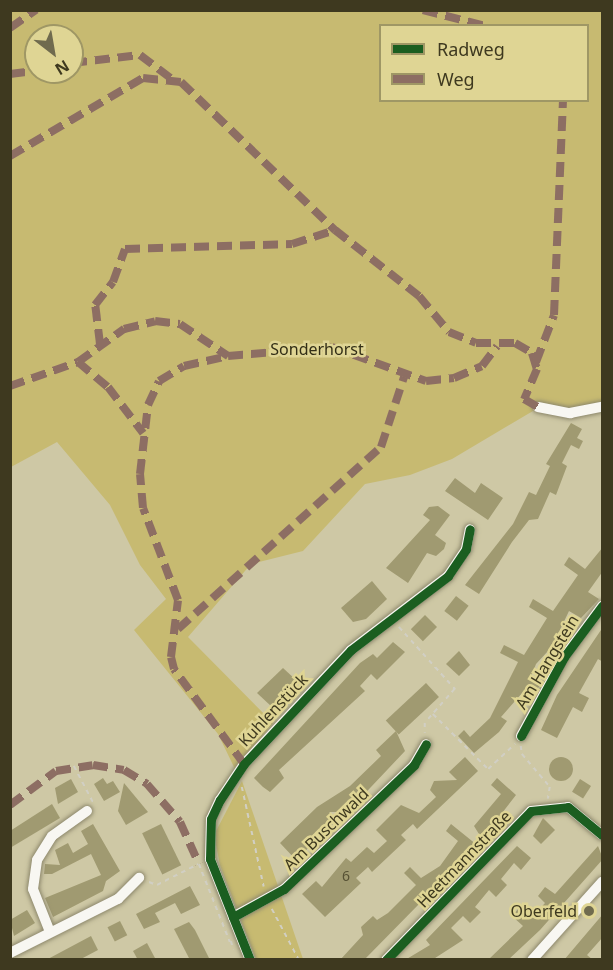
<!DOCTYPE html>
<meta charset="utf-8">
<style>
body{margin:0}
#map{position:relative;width:613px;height:970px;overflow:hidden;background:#cec8a5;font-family:"Noto Sans",sans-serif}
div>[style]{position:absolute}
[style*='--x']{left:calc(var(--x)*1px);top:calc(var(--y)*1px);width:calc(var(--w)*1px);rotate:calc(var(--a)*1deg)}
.green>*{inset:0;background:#c7ba71}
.building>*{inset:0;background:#a09a71;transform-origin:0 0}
.round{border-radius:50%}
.path>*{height:1.5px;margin-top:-0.75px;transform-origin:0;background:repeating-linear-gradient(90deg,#d1cfc4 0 4.5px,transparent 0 9px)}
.roads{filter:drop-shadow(0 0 2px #8d886c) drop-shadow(0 0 2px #8d886c)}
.minor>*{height:10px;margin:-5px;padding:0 5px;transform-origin:5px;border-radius:5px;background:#f8f7f2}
.quiet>*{height:8px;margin-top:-4px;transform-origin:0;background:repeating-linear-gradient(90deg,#8d6e63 0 15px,transparent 0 23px)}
.cycleway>*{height:9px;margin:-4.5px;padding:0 4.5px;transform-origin:4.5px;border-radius:4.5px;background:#1b5e20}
.dots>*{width:16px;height:16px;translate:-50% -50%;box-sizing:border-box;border:3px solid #dfd594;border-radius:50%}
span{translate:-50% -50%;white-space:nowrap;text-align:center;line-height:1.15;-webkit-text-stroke:5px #dfd594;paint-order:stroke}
.number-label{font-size:14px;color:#565134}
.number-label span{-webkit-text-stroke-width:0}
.park-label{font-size:16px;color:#322e16}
.street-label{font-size:16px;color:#3e391f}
.poi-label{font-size:16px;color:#3e391f}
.right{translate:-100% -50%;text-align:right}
.frame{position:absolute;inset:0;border:12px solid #3e391f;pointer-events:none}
.legend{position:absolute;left:379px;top:24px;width:210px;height:78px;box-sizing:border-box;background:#dfd594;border:2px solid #9f9765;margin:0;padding:8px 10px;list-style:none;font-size:18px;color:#3e391f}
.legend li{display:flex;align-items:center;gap:12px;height:30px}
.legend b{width:30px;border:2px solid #9f9765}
.north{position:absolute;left:24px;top:24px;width:60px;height:60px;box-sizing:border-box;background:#dfd594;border:2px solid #9f9765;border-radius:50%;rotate:149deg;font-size:16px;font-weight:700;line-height:24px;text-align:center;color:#3e391f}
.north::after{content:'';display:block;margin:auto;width:21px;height:27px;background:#706b4e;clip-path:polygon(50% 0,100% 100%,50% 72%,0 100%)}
</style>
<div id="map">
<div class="green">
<i style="clip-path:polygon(evenodd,11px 11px,602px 11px,602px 405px,582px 412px,538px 408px,452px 459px,410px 475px,365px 484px,303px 551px,251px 564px,188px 637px,273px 723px,235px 769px,218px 734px,134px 630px,166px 599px,140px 565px,110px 505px,57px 442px,11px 467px,11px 11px,380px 26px,588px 26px,588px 100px,380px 100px,380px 26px,11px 11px,36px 36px,72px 36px,72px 72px,36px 72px,36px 36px)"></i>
<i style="clip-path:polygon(242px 781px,303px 959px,256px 959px,220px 865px,214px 835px)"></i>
</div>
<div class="building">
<i style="clip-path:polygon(571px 423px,582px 429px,577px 438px,583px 441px,579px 449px,571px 445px,562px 463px,567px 466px,556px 495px,550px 492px,538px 519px,529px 520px,512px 542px,479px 594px,465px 585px,513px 524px,529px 492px,536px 495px,550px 466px,546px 464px)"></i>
<i style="clip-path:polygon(455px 478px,475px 493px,481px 483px,503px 498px,488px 520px,445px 491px)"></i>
<i style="clip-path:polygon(438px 506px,450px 515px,435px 535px,446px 543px,444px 549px,436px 556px,427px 553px,408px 583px,386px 568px,430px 520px,423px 515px,429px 507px)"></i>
<i style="clip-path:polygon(603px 547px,603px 571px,588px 592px,599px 599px,581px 618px,569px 611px,558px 634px,567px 640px,556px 656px,548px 651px,536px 664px,531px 677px,541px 683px,532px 698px,523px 692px,501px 717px,507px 721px,499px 732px,474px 753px,458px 736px,464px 730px,470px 737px,490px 718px,518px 662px,500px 653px,504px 645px,524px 655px,547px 618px,529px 607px,533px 599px,553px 611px,578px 575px,564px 565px,569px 557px,585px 569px)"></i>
<i style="clip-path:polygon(372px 581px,387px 599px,366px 619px,353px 622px,341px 608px)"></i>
<i style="left:456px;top:596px;width:16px;height:19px;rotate:38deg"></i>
<i style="left:425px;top:615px;width:17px;height:20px;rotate:45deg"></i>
<i style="clip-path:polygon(603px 627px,603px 662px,598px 659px,579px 693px,589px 698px,582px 712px,573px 707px,557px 738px,541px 730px,557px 695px)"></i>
<i style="clip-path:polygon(393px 642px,405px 652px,377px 680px,371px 674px,360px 686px,365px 691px,279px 770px,284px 778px,270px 792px,263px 787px,254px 778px,360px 663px,373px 654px,377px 658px)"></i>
<i style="clip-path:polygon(459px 651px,470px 665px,459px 676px,446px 664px)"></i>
<i style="clip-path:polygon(283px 668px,296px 680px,272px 707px,257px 693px)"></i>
<i style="left:426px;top:683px;width:19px;height:55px;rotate:47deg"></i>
<i style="clip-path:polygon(396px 731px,405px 751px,354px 805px,344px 812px,329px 812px,337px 820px,296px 860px,280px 843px,317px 807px,350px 786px,381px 756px,376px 750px)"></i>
<i style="clip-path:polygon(465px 757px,478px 771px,417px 829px,413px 824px,401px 835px,406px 840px,372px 872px,368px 867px,356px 878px,361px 883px,325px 917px,302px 894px,316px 881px,322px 887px,346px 858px,351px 862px,367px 847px,374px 853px,387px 841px,376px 830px,401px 805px,419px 813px,436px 797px,430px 790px,434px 781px,457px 780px,449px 772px)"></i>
<i class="round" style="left:549px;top:757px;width:24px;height:24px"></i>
<i style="clip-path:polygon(103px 778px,107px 784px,113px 781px,120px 792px,104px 801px,94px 784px)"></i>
<i style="clip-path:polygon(497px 778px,516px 795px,482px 839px,474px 826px,501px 794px,491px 785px)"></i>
<i style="clip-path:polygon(71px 779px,78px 792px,58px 804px,55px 788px)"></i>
<i style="left:580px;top:779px;width:13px;height:15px;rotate:32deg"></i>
<i style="clip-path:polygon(124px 783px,148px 812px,126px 825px,118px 811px)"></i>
<i style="clip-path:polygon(52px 804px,60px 818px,10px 848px,10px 831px)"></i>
<i style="clip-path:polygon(543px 818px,555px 830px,541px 844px,533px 836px)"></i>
<i style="clip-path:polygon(93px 824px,120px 871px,106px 881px,103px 891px,53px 917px,45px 898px,101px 875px,91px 854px,52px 874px,44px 874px,45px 864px,60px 865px,55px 850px,68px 843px,73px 853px,88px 844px,81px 831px)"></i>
<i style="left:161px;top:824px;width:46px;height:21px;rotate:64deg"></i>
<i style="clip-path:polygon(451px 824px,477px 845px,364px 960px,340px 960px,363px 935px,361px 927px,373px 916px,377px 920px,388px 913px,416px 885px,404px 873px,410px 867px,421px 878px,440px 866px,458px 841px,446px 831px)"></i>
<i style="clip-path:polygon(517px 846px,531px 858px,521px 870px,514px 863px,501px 879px,507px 885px,496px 897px,489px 890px,475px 907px,481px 912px,470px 923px,463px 916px,451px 928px,463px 940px,432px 960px,405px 960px,430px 945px,426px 940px)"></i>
<i style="clip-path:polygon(598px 846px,603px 859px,540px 930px,508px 960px,488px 960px,523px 926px,512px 916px,518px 909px,524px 906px,534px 915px,545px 903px,538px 896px,545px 887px,555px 894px)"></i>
<i style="clip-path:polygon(190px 886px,200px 905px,181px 914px,175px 903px,155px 913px,160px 922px,144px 929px,136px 914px)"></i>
<i style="clip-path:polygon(27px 910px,35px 923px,14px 936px,10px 920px)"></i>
<i style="clip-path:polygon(603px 914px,603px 937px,587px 955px,593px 960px,564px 960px)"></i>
<i style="left:120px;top:921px;width:16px;height:14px;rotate:63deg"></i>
<i style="clip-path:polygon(189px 922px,195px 930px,210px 960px,190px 960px,174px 929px)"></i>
<i style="clip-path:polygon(91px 936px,98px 950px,79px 960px,46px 960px)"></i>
<i style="clip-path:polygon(147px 943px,156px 960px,138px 960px,133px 951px)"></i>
</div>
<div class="path">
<i style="--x:399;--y:627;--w:84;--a:47.9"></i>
<i style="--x:455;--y:689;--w:45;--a:131.4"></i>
<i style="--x:425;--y:723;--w:10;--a:90"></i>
<i style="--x:433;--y:714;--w:78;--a:45"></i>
<i style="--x:488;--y:769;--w:37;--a:-43"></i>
<i style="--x:521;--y:746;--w:8;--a:83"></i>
<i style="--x:522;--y:754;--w:43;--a:49.7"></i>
<i style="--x:550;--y:787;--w:12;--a:99"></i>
<i style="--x:74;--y:766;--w:43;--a:62.2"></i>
<i style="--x:242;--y:787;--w:102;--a:77.6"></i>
<i style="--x:199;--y:864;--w:84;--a:68.3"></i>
<i style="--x:149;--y:882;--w:9;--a:21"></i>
<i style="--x:157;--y:885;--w:46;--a:-27.1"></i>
<i style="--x:272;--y:909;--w:58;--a:62.1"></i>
<i style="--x:231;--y:941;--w:9;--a:72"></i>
</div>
<div class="roads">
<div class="minor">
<i style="--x:538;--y:407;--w:33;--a:11"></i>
<i style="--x:570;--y:413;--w:33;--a:-11"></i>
<i style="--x:521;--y:736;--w:90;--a:-61.4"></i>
<i style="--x:564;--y:657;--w:64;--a:-53.3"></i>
<i style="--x:233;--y:917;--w:58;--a:-28.8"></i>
<i style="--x:284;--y:889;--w:180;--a:-43.6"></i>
<i style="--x:414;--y:765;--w:24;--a:-60"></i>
<i style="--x:50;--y:932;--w:46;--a:-111.6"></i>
<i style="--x:33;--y:889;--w:29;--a:-82"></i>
<i style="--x:37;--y:860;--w:28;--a:-58"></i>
<i style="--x:52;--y:836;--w:43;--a:-35.5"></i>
<i style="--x:10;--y:953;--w:121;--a:-26.6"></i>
<i style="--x:118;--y:899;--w:30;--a:-45"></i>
<i style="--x:250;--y:960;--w:109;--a:-111.6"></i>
<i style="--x:210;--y:859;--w:40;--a:-88.6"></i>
<i style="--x:211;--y:819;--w:21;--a:-65"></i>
<i style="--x:220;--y:800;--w:43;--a:-56.3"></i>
<i style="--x:244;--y:764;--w:156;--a:-46.8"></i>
<i style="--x:351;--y:650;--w:122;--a:-37.3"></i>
<i style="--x:448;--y:576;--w:32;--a:-56"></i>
<i style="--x:466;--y:549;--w:20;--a:-79"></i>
<i style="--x:386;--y:960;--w:208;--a:-45.8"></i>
<i style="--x:531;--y:811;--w:37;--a:-6"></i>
<i style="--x:568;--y:807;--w:44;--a:39.5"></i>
<i style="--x:532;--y:960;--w:105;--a:-48.1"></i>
</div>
</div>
<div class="quiet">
<i style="--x:423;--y:10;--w:65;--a:14.3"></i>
<i style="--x:10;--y:28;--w:32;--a:-35"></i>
<i style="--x:72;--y:63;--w:68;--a:-6.7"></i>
<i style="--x:140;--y:55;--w:38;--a:37"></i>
<i style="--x:10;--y:74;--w:26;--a:-7"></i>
<i style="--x:10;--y:156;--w:154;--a:-30.4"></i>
<i style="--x:143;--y:78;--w:38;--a:6"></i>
<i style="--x:181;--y:82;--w:214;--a:43.9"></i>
<i style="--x:335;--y:230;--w:107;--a:38.2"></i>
<i style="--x:419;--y:296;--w:47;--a:50.2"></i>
<i style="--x:449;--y:332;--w:29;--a:22"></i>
<i style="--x:476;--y:343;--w:39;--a:0"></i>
<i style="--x:515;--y:343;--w:20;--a:30"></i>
<i style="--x:532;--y:353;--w:17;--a:73"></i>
<i style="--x:537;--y:369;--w:33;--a:113"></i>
<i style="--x:524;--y:399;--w:16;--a:30"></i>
<i style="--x:100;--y:344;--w:39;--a:-97"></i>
<i style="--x:95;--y:305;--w:29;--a:-52"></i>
<i style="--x:113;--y:282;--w:35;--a:-70"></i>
<i style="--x:125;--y:249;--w:167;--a:-1.7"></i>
<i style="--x:292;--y:244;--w:45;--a:-18"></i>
<i style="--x:78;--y:362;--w:39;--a:40"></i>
<i style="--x:108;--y:387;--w:58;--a:52.7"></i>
<i style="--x:536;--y:362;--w:50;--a:-69"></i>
<i style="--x:554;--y:315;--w:215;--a:-87.6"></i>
<i style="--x:10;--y:386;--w:72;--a:-19.4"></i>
<i style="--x:78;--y:362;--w:57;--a:-35.7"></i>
<i style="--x:124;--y:329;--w:32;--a:-14"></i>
<i style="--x:155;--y:321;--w:25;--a:7"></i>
<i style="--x:180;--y:324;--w:58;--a:33.7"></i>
<i style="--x:178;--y:629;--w:273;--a:-41.9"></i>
<i style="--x:381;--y:447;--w:74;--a:-71.8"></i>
<i style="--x:244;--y:764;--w:118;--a:-126.4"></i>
<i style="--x:174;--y:669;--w:12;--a:-104"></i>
<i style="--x:171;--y:657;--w:57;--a:-83"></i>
<i style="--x:178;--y:600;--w:98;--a:-110.8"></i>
<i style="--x:143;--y:508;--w:34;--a:-95"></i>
<i style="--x:140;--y:474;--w:69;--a:-83.4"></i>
<i style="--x:148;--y:405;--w:26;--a:-65"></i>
<i style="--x:159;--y:381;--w:29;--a:-31"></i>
<i style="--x:184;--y:366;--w:45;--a:-12.8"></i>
<i style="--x:228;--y:356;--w:104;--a:-4.9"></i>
<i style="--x:332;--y:347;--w:100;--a:19.9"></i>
<i style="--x:426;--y:381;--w:28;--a:-6"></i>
<i style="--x:454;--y:378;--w:30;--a:-23"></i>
<i style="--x:482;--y:366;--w:25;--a:-53"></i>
<i style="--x:10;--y:805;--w:57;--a:-36.5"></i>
<i style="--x:56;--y:771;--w:37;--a:-9"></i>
<i style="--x:93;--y:765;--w:31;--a:9"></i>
<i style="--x:124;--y:770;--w:27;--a:31"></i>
<i style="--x:147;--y:784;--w:50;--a:49"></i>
<i style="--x:180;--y:822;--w:46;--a:65.7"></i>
</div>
<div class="cycleway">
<i style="--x:521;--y:736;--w:90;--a:-61.4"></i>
<i style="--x:564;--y:657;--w:64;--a:-53.3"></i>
<i style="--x:233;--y:917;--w:58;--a:-28.8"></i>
<i style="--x:284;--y:889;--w:180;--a:-43.6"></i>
<i style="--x:414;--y:765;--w:24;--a:-60"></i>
<i style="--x:250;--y:960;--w:109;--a:-111.6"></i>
<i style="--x:210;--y:859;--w:40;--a:-88.6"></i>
<i style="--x:211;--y:819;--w:21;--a:-65"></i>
<i style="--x:220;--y:800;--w:43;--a:-56.3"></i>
<i style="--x:244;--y:764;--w:156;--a:-46.8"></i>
<i style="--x:351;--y:650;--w:122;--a:-37.3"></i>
<i style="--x:448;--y:576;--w:32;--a:-56"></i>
<i style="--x:466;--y:549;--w:20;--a:-79"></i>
<i style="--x:386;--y:960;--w:208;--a:-45.8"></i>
<i style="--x:531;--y:811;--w:37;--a:-6"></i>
<i style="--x:568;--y:807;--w:44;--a:39.5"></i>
</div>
<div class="dots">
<i style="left:589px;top:911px;background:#706b4e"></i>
</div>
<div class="number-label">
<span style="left:346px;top:876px">6</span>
</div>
<div class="park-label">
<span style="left:317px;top:349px">Sonderhorst</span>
</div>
<div class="street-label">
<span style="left:547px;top:662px;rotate:-59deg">Am Hangstein</span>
<span style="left:273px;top:710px;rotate:-47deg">Kuhlenstück</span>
<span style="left:326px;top:829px;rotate:-44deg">Am Buschwald</span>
<span style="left:464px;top:859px;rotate:-46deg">Heetmannstraße</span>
</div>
<div class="poi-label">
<span class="right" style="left:577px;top:911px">Oberfeld</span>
</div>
<div class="frame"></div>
<ul class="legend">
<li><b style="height:8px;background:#1b5e20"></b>Radweg</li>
<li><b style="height:8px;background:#8d6e63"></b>Weg</li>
</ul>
<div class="north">N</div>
</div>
